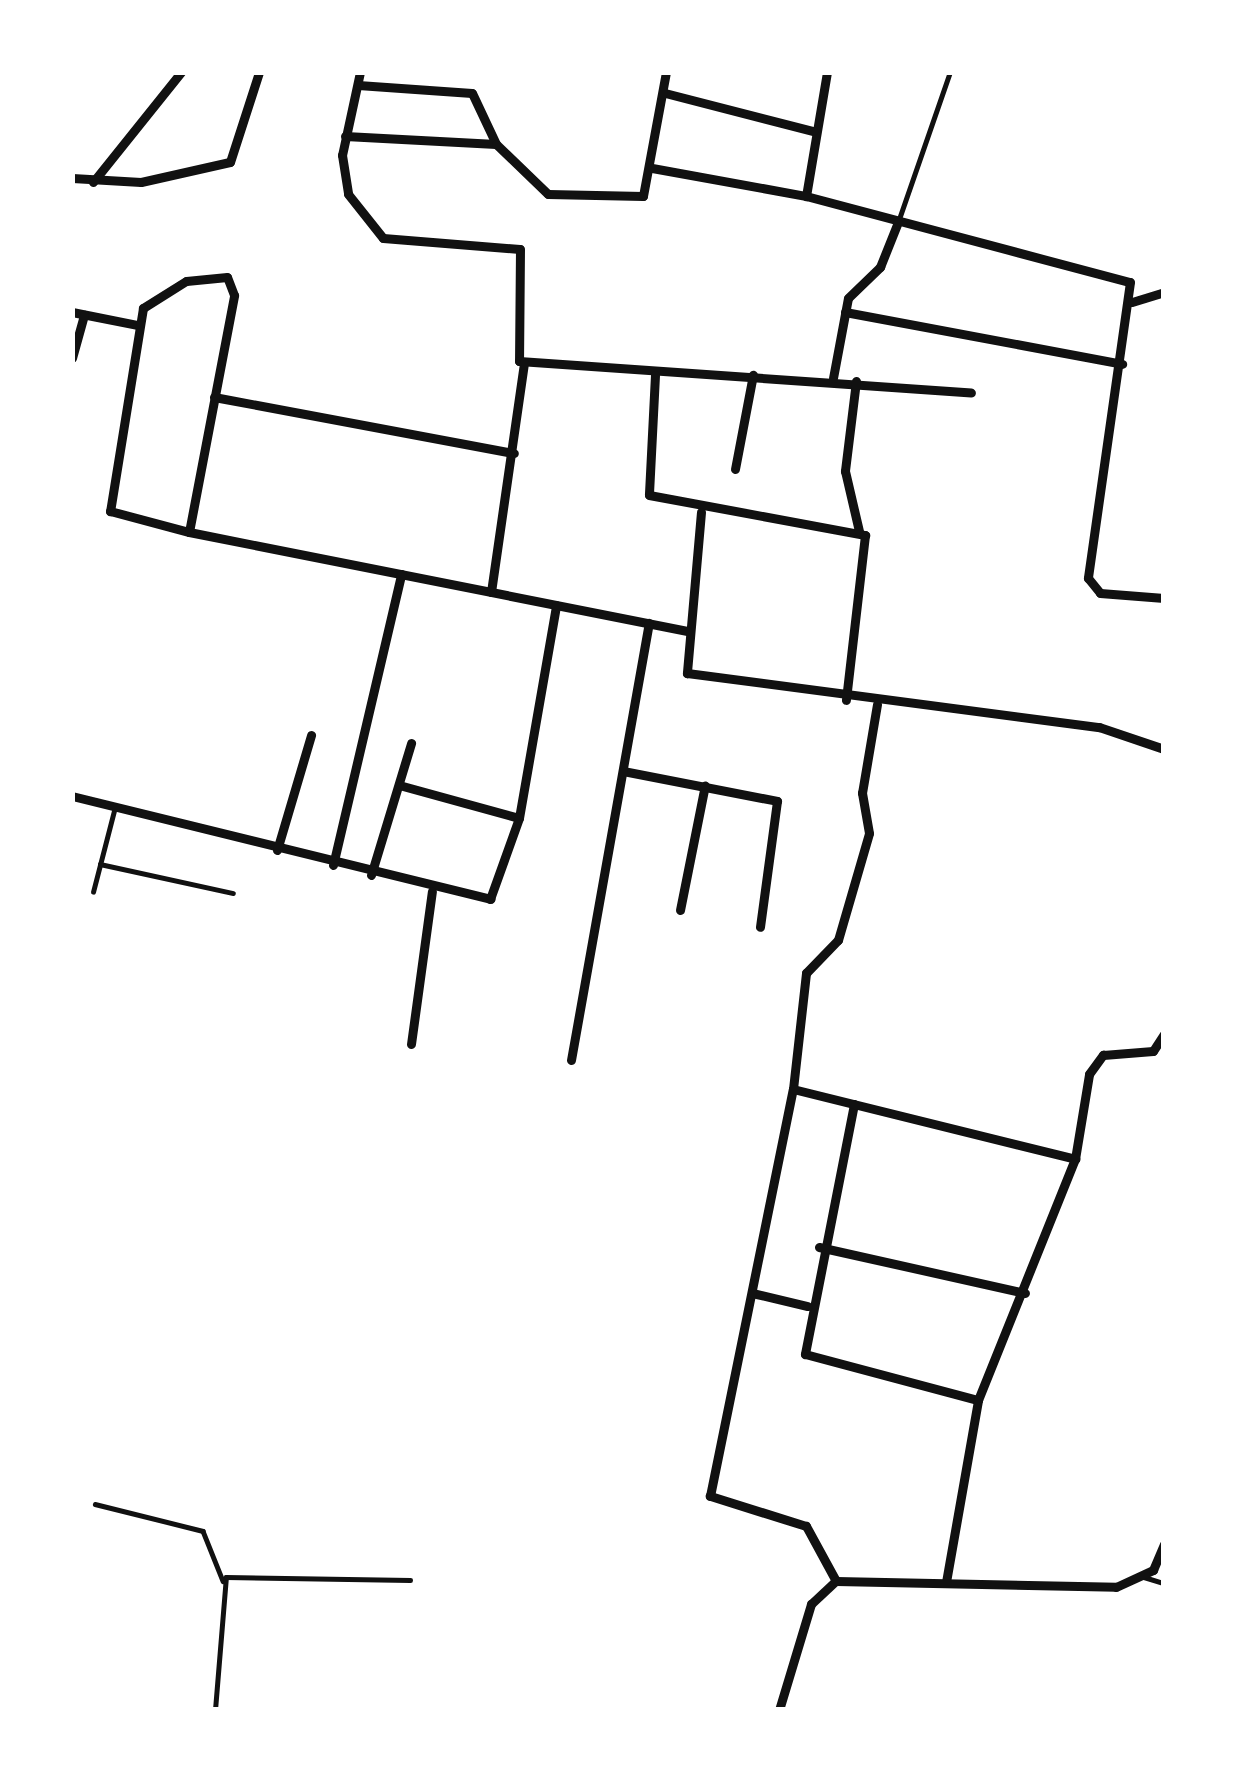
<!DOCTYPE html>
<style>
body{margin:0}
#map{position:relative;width:1236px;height:1782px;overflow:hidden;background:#fff;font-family:Georgia,serif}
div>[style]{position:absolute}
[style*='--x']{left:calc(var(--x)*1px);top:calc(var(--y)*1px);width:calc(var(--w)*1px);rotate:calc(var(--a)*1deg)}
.service>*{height:4.5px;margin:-2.25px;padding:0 2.25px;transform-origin:2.25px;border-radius:2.25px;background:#111}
.minor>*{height:9px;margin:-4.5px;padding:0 4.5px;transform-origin:4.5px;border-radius:4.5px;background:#111}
span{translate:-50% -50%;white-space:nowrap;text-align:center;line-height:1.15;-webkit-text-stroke:9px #fff;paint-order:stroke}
.frame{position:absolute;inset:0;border:75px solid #fff;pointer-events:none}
</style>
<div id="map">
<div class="service">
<i style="--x:898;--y:222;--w:159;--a:-70.9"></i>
<i style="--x:100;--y:864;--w:136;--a:12.3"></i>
<i style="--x:93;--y:892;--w:88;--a:-75.5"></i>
<i style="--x:95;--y:1504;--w:111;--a:14"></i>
<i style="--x:203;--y:1531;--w:54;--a:68.2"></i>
<i style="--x:1144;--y:1577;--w:21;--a:17"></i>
<i style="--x:215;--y:1710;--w:133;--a:-85.3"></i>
<i style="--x:226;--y:1577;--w:184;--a:0.9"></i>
</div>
<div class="minor">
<i style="--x:360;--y:72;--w:85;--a:102.2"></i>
<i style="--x:342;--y:155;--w:39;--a:81"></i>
<i style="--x:348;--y:194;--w:56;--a:51.5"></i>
<i style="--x:383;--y:238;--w:137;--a:4.6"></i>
<i style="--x:520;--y:249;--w:112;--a:90.5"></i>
<i style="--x:519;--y:361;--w:453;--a:4"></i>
<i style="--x:827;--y:72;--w:126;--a:99.6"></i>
<i style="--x:806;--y:196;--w:335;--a:14.9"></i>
<i style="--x:1130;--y:282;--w:299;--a:98.1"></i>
<i style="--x:1088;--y:578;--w:19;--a:51"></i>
<i style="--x:1100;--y:593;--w:64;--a:4.5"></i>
<i style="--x:358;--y:85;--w:114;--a:4"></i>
<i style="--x:472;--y:93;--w:56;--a:64.8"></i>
<i style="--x:665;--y:93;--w:153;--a:14.4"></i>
<i style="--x:345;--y:136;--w:151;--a:3"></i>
<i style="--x:496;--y:144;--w:72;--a:43.9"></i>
<i style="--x:548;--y:194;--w:95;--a:1.2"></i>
<i style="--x:643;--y:196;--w:126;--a:-79.5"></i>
<i style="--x:652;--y:168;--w:157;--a:10.3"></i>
<i style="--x:72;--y:178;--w:69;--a:3.3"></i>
<i style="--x:141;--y:182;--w:91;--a:-12.7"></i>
<i style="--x:230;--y:162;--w:95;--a:-72.1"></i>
<i style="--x:93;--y:182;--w:141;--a:-51.3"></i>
<i style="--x:1132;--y:302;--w:34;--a:-17"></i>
<i style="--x:72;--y:312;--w:66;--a:11.3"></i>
<i style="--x:845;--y:312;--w:282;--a:10.6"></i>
<i style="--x:72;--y:358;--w:45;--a:-74.4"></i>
<i style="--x:655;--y:375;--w:120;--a:92.9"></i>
<i style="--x:649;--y:495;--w:220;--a:10.5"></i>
<i style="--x:865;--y:535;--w:166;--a:96.6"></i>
<i style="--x:833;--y:378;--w:81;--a:-79.4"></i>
<i style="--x:848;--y:298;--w:45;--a:-44.1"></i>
<i style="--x:880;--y:267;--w:48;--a:-68.2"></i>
<i style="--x:856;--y:381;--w:91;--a:97"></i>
<i style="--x:845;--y:471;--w:62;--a:76.9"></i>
<i style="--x:214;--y:397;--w:305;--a:10.6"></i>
<i style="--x:735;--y:469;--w:96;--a:-79.2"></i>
<i style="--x:701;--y:512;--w:162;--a:95"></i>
<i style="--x:687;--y:673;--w:416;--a:7.5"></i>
<i style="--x:1099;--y:727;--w:69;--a:18.7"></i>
<i style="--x:189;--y:532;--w:241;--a:-79.2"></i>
<i style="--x:234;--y:295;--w:19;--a:-111"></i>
<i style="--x:227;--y:277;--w:41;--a:174.4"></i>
<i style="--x:186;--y:281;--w:51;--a:147.9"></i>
<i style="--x:143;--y:308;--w:206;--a:99.2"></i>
<i style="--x:110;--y:511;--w:82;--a:14.9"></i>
<i style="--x:189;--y:532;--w:508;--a:11.24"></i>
<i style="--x:491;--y:592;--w:232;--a:-81.8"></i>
<i style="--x:623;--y:771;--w:157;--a:11"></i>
<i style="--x:777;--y:801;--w:127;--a:97.7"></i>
<i style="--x:399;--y:785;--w:124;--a:15.4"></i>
<i style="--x:72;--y:796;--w:431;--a:13.8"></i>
<i style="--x:490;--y:899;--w:86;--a:-70.3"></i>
<i style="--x:519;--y:818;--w:216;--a:-80.1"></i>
<i style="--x:277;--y:850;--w:120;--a:-73.5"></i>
<i style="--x:333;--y:865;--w:299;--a:-76.8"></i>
<i style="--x:371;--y:875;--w:138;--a:-73.1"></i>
<i style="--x:680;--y:910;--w:127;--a:-78.7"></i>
<i style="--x:411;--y:1044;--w:154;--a:-82.2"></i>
<i style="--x:571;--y:1060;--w:444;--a:-79.9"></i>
<i style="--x:793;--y:1089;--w:117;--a:-83.6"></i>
<i style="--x:806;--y:973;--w:46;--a:-45.9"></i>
<i style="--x:838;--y:940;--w:111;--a:-73.8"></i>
<i style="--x:869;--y:833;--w:41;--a:-99.9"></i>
<i style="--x:862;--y:793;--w:90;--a:-80.4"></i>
<i style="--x:854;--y:1104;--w:255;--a:101.1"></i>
<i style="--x:805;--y:1354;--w:179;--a:14.9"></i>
<i style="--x:819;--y:1247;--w:211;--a:12.6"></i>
<i style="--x:752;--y:1293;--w:57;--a:13.3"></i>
<i style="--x:836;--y:1581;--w:63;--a:-118.6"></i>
<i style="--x:806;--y:1526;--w:101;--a:-162.6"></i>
<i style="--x:710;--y:1496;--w:415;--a:-78.5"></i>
<i style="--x:793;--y:1089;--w:291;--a:13.9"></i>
<i style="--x:946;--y:1582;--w:185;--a:-80"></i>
<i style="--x:978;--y:1400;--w:260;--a:-68.1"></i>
<i style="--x:1075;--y:1159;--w:86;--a:-80.6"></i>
<i style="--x:1089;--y:1074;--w:24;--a:-54"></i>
<i style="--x:1103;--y:1055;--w:50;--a:-4.6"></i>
<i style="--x:1153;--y:1051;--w:20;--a:-57"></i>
<i style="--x:779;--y:1710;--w:111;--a:-73.2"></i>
<i style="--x:811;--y:1604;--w:34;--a:-43"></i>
<i style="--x:836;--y:1581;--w:280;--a:1.2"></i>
<i style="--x:1116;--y:1587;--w:41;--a:-24.7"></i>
<i style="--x:1153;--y:1570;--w:28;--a:-67"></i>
</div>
<div class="frame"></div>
</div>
